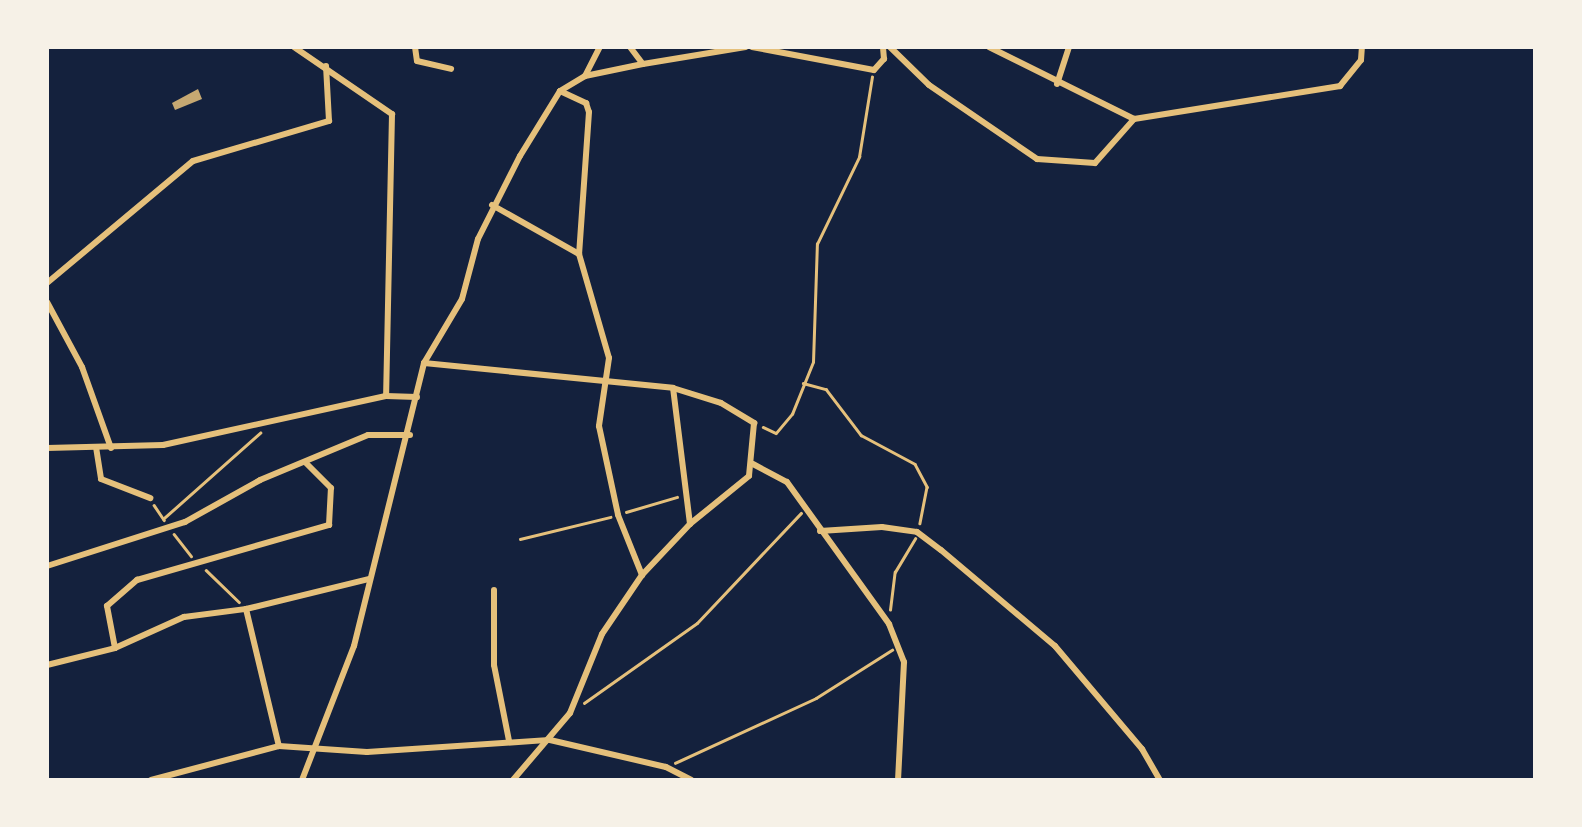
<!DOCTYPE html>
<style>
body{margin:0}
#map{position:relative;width:1582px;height:827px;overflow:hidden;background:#14213d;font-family:"Open Sans",sans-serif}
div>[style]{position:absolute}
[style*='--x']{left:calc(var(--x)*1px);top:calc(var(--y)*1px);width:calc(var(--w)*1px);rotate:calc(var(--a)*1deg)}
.building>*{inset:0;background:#c6a872}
.path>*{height:2.5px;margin:-1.25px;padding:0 1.25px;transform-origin:1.25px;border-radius:1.25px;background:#e5c07b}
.minor>*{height:6px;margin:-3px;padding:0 3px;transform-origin:3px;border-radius:3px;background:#e5c07b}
span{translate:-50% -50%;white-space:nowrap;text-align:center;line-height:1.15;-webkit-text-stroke:7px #f6f1e7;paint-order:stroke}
.frame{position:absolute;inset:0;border:49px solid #f6f1e7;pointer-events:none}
</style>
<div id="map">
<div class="building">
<i style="clip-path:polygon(198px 89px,202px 99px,175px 110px,172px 103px)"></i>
</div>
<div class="path">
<i style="--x:803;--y:383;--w:24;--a:15"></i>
<i style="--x:826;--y:389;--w:58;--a:52.7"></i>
<i style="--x:861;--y:435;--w:61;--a:28.2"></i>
<i style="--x:915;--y:464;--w:26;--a:62"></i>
<i style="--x:927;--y:487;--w:37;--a:101"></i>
<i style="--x:763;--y:427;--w:14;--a:25"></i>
<i style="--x:776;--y:433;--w:25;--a:-50"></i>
<i style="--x:792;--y:414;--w:56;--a:-68"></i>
<i style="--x:813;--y:362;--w:118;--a:-88.1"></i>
<i style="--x:817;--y:244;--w:97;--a:-64.2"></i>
<i style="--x:859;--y:157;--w:81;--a:-80.8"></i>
<i style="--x:154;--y:505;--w:18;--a:56"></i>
<i style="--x:626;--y:512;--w:53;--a:-16.4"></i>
<i style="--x:163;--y:519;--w:130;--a:-41.6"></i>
<i style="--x:174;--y:534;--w:28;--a:52"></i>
<i style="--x:520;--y:539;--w:93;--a:-13.7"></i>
<i style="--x:206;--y:570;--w:46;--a:44.1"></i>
<i style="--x:890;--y:610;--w:38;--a:-83"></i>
<i style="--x:895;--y:572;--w:39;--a:-59"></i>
<i style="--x:584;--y:703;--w:138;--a:-35.3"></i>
<i style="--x:697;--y:623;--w:151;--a:-46.6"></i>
<i style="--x:675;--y:763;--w:155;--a:-24.7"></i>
<i style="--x:816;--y:698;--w:90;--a:-32.3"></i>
</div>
<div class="minor">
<i style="--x:294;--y:47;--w:119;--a:34.4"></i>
<i style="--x:392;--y:114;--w:282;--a:91.2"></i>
<i style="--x:415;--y:47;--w:14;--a:82"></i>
<i style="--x:417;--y:61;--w:35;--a:13"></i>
<i style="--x:630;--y:47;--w:21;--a:53"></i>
<i style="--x:643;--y:64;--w:104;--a:-9.4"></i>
<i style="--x:752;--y:47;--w:124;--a:10.7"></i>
<i style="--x:874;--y:70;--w:15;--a:-48"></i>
<i style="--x:884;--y:59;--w:12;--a:-95"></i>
<i style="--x:890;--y:47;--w:54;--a:44.3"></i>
<i style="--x:929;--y:85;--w:131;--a:34.4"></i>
<i style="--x:1037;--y:159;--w:58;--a:3.9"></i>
<i style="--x:1095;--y:163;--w:59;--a:-48.4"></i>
<i style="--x:989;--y:47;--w:162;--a:26.4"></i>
<i style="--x:1134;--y:119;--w:209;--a:-9.1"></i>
<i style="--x:1340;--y:86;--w:33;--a:-51"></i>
<i style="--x:1361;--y:60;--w:13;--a:-86"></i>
<i style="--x:585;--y:76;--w:59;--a:-11.7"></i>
<i style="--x:1057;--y:84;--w:39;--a:-72"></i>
<i style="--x:560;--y:91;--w:29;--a:25"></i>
<i style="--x:586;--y:103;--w:9;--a:72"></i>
<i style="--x:589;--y:112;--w:142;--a:94"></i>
<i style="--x:492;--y:205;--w:100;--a:29.4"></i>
<i style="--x:579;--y:254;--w:108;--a:73.9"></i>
<i style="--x:609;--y:358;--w:69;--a:98.4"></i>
<i style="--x:599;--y:426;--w:91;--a:77.9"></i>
<i style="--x:618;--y:515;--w:65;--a:68.2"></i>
<i style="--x:47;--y:283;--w:190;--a:-39.9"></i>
<i style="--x:193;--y:161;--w:142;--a:-16.4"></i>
<i style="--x:329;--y:121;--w:55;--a:-93.1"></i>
<i style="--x:47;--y:302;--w:74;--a:61.7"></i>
<i style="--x:82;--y:367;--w:86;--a:70.3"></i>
<i style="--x:424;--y:363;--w:250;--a:5.7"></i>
<i style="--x:673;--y:388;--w:50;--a:17.4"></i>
<i style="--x:721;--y:403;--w:39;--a:31"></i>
<i style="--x:754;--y:423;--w:53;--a:95.4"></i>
<i style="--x:749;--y:476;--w:76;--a:140.9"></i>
<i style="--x:96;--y:447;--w:32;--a:81"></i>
<i style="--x:101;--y:479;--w:53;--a:21.2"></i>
<i style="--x:47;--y:448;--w:116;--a:-1.5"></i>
<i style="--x:163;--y:445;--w:228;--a:-12.4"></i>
<i style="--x:386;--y:396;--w:31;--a:2"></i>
<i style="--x:753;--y:464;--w:38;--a:28"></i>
<i style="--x:787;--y:482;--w:175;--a:54.3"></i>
<i style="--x:889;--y:624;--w:41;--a:68.5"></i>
<i style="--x:904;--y:662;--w:118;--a:92.9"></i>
<i style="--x:820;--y:531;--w:62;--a:-3.7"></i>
<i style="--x:882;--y:527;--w:35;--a:8"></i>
<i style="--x:917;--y:532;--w:30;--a:37"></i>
<i style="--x:941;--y:550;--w:149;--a:40.1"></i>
<i style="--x:1055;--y:646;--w:135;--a:49.8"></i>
<i style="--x:1142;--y:749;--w:36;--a:60"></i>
<i style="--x:47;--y:566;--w:145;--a:-17.7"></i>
<i style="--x:185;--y:522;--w:86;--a:-29.2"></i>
<i style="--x:260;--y:480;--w:117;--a:-22.6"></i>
<i style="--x:368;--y:435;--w:42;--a:0"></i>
<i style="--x:494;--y:590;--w:75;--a:90"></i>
<i style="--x:494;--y:665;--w:77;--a:78.8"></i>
<i style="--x:246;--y:609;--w:141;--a:76.5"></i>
<i style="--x:115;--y:648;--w:43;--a:-100.8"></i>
<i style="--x:107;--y:606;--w:40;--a:-41"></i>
<i style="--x:137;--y:580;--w:200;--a:-16"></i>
<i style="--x:329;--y:525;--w:37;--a:-87"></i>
<i style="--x:331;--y:488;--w:35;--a:-135"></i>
<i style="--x:47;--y:665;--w:70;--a:-14"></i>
<i style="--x:115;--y:648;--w:76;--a:-24.2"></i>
<i style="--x:184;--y:617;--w:63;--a:-7.4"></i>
<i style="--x:246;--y:609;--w:127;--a:-13.7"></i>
<i style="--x:151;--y:780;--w:132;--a:-14.9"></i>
<i style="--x:279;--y:746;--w:88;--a:3.9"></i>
<i style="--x:367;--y:752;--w:183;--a:-3.8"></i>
<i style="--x:550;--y:740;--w:119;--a:13.1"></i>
<i style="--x:666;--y:767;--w:28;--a:27"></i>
<i style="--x:302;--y:780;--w:144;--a:-68.8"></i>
<i style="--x:354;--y:646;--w:292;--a:-76.1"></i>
<i style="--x:424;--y:363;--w:74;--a:-59.3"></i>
<i style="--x:462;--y:299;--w:62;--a:-75.1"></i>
<i style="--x:478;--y:239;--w:93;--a:-63.2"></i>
<i style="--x:520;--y:156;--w:76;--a:-58.4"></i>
<i style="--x:560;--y:91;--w:29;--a:-31"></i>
<i style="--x:585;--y:76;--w:33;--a:-63"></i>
<i style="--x:513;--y:780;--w:88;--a:-49.6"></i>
<i style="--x:570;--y:713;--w:85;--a:-67.9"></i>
<i style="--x:602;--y:634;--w:71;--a:-55.9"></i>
<i style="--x:642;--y:575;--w:70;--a:-46.7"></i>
<i style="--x:690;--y:524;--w:137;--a:-97.1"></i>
</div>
<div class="frame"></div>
</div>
